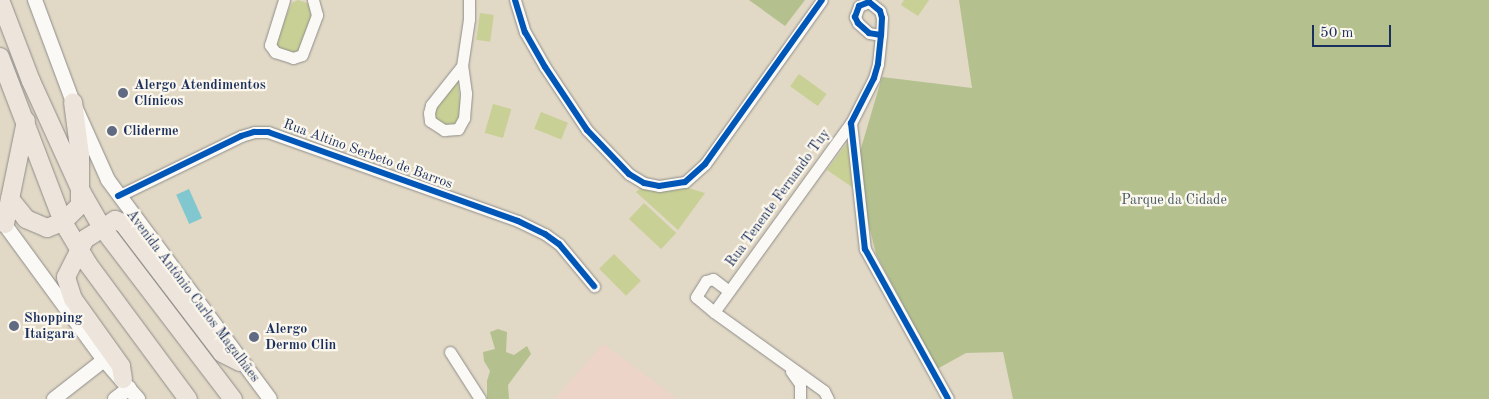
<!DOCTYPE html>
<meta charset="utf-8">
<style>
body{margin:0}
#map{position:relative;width:1489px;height:399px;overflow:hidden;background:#e1d8c5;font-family:"Old Standard TT",serif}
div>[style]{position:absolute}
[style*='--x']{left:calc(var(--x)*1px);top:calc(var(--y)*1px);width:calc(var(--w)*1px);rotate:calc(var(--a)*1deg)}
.built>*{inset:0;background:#edd4c8}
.green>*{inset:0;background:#c8d095;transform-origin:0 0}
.forest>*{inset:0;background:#b4c18e}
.water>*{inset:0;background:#80c7cf;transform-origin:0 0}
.roads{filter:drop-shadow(0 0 1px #8e8d8b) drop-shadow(0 0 1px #8e8d8b)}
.minor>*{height:11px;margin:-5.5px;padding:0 5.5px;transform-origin:5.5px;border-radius:5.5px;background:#faf9f6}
.tertiary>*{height:14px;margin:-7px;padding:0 7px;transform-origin:7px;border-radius:7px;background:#faf9f6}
.primary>*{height:18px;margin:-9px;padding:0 9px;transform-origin:9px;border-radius:9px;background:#ede4db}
.cycleway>*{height:6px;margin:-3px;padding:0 3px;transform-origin:3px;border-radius:3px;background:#0057b8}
.dots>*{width:14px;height:14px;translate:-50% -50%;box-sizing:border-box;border:2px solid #fbf7ec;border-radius:50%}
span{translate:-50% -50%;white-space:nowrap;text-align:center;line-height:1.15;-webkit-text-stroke:4.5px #fbf7ec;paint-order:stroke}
.poi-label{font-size:14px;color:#1b2f5e;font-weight:700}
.left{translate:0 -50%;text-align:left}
.street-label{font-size:14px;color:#1b2f5e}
.park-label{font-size:14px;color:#415662}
.scale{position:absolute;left:1312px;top:25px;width:79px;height:22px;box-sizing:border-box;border:2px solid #1b2f5e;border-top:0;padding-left:6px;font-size:15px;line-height:18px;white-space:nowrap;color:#1b2f5e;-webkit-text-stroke:4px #fbf7ec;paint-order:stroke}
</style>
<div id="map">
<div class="built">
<i style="clip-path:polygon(603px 344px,678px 399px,555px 399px)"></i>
</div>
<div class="green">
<i style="clip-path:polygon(298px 0,313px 5px,314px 17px,298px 54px,278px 48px,275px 41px,292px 3px)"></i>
<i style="clip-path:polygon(904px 0,929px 0,918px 16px,901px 5px)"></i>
<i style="left:480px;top:13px;width:14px;height:27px;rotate:8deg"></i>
<i style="left:799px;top:74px;width:34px;height:15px;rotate:36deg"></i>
<i style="clip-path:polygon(458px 80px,461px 117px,457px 123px,446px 126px,435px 119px,433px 107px)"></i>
<i style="left:493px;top:104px;width:19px;height:30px;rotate:16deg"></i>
<i style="left:541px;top:112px;width:29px;height:18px;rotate:22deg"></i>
<i style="clip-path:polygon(849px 140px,852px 187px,827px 170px)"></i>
<i style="clip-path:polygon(642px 187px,685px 187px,705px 193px,678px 230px,636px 192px)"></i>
<i style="left:644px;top:203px;width:44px;height:22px;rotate:43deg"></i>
<i style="left:614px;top:254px;width:38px;height:21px;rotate:45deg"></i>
</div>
<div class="forest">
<i style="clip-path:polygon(749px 0,805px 0,785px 26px)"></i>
<i style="clip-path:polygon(959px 0,1489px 0,1489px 399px,1013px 399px,1003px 352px,966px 353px,937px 369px,876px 254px,864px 205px,859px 155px,882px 77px,972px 88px)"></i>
<i style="clip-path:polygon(498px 329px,507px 332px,506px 352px,514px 355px,527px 346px,531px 354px,508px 385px,509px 399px,487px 399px,487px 381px,490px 371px,484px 361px,483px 352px,495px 349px,490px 332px)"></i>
</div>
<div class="water">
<i style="left:189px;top:189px;width:32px;height:14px;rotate:66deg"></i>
</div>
<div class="roads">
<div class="minor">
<i style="--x:284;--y:0;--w:47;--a:107.3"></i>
<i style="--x:270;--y:45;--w:9;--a:54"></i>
<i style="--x:275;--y:52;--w:19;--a:18"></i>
<i style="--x:293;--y:58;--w:9;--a:-18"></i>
<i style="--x:302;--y:55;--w:43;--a:-69.4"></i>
<i style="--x:317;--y:15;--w:16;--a:-105"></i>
<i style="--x:515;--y:0;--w:34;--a:73"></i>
<i style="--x:525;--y:32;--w:40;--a:60.3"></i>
<i style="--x:545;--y:67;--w:76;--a:56.3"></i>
<i style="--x:587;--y:130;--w:61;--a:46.3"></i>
<i style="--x:629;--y:174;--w:17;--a:31"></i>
<i style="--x:644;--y:183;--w:15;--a:11"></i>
<i style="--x:659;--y:186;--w:26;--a:-9"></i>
<i style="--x:685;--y:182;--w:27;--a:-42"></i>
<i style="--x:705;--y:164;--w:201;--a:-54.5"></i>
<i style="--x:881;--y:35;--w:12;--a:-171"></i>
<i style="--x:869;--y:33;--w:15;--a:-138"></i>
<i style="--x:858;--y:23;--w:7;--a:-117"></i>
<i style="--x:855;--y:17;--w:12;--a:-70"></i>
<i style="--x:859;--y:6;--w:11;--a:-22"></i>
<i style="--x:869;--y:2;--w:14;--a:39"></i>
<i style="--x:880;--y:11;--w:7;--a:74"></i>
<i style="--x:882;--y:18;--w:17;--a:93"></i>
<i style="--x:881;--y:35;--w:29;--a:96"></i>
<i style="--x:878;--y:64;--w:15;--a:106"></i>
<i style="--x:874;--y:78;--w:51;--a:117.1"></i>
<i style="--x:851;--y:123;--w:127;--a:83.7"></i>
<i style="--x:865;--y:249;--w:171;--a:61"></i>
<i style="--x:462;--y:66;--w:50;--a:128.5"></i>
<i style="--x:431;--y:105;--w:8;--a:104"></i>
<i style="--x:429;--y:113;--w:8;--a:83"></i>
<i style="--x:430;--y:121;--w:17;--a:33"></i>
<i style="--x:444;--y:130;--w:14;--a:-4"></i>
<i style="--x:458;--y:129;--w:13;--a:-61"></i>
<i style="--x:464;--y:118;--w:25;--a:-85"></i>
<i style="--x:466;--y:93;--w:27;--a:-98"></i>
<i style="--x:462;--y:66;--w:48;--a:-81.5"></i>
<i style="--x:469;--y:19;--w:19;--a:-90"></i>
<i style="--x:118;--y:196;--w:137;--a:-26"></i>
<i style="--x:241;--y:136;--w:14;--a:-17"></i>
<i style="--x:254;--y:132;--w:14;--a:0"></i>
<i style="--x:268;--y:132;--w:265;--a:19.6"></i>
<i style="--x:518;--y:221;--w:30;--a:26"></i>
<i style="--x:545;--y:234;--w:17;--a:36"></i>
<i style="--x:559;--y:244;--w:55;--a:50.2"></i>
<i style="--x:714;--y:312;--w:23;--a:-140"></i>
<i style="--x:696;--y:297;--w:19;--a:-58"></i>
<i style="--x:706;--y:281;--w:7;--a:-16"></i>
<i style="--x:713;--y:279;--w:20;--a:37"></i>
<i style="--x:450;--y:352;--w:56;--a:57.4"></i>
<i style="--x:791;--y:371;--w:16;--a:55"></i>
<i style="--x:800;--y:384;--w:15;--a:90"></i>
<i style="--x:828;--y:399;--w:9;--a:-117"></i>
<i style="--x:824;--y:391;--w:135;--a:-144.3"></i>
<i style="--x:714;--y:312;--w:233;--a:-54.1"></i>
</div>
<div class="tertiary">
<i style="--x:35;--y:0;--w:109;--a:69.6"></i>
<i style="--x:73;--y:102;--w:85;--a:65.8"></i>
<i style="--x:108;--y:180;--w:272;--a:53.5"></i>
<i style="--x:0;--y:218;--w:176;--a:53.8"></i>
<i style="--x:104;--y:360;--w:52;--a:48.9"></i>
<i style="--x:54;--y:399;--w:63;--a:-38"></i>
<i style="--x:115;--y:399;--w:18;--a:-38"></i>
</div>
<div class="primary">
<i style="--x:0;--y:0;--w:87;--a:69.1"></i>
<i style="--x:31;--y:81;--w:123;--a:65.5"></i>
<i style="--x:82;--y:193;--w:38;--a:60"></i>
<i style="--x:101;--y:226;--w:218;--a:52.7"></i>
<i style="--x:0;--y:57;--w:177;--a:69.1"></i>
<i style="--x:63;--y:222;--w:49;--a:59.2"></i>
<i style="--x:88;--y:264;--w:168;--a:53.5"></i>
<i style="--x:26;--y:121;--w:80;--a:101.6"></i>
<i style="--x:10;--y:199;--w:26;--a:51"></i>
<i style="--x:26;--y:219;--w:23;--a:23"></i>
<i style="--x:47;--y:228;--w:17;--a:-21"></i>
<i style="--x:63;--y:222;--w:24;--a:-45"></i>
<i style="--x:80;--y:205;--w:50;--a:-90"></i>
<i style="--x:80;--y:155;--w:53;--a:-97.5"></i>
<i style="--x:5;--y:224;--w:25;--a:-79"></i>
<i style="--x:123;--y:379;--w:13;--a:-99"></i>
<i style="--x:121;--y:366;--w:82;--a:-125.6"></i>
<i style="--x:73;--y:299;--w:23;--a:-108"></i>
<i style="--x:66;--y:277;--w:42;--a:-63.4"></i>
<i style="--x:85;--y:239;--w:36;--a:-32"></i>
<i style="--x:115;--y:220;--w:9;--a:21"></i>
<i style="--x:123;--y:223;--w:163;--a:52.7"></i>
<i style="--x:222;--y:353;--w:20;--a:27"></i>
</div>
</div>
<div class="cycleway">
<i style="--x:515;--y:0;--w:34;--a:73"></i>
<i style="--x:525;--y:32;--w:40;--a:60.3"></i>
<i style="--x:545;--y:67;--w:76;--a:56.3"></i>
<i style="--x:587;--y:130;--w:61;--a:46.3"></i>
<i style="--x:629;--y:174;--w:17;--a:31"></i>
<i style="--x:644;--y:183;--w:15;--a:11"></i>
<i style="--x:659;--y:186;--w:26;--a:-9"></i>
<i style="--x:685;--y:182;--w:27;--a:-42"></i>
<i style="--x:705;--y:164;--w:201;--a:-54.5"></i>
<i style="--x:881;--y:35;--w:12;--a:-171"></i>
<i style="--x:869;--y:33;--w:15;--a:-138"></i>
<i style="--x:858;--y:23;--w:7;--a:-117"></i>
<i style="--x:855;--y:17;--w:12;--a:-70"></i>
<i style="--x:859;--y:6;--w:11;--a:-22"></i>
<i style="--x:869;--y:2;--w:14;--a:39"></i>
<i style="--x:880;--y:11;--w:7;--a:74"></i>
<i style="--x:882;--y:18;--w:17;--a:93"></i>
<i style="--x:881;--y:35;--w:29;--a:96"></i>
<i style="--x:878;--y:64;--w:15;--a:106"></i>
<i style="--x:874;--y:78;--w:51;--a:117.1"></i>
<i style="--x:851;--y:123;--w:127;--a:83.7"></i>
<i style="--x:865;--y:249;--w:171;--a:61"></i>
<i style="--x:118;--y:196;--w:137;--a:-26"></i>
<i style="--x:241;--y:136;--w:14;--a:-17"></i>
<i style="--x:254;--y:132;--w:14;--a:0"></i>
<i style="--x:268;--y:132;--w:265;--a:19.6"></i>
<i style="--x:518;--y:221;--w:30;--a:26"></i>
<i style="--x:545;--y:234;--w:17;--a:36"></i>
<i style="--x:559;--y:244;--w:55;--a:50.2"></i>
</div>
<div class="dots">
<i style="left:123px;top:93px;background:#606a82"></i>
<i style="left:112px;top:131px;background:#606a82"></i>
<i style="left:14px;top:326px;background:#606a82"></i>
<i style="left:254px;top:337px;background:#606a82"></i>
</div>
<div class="poi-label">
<span class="left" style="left:134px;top:93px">Alergo Atendimentos<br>Clínicos</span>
<span class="left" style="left:123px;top:131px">Cliderme</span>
<span class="left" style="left:24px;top:326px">Shopping<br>Itaigara</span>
<span class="left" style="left:265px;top:337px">Alergo<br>Dermo Clin</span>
</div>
<div class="street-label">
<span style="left:368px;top:154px;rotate:20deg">Rua Altino Serbeto de Barros</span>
<span style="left:778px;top:198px;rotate:-54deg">Rua Tenente Fernando Tuy</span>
<span style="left:193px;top:296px;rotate:53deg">Avenida Antônio Carlos Magalhães</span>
</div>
<div class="park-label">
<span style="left:1174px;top:200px">Parque da Cidade</span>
</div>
<div class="scale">50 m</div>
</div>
